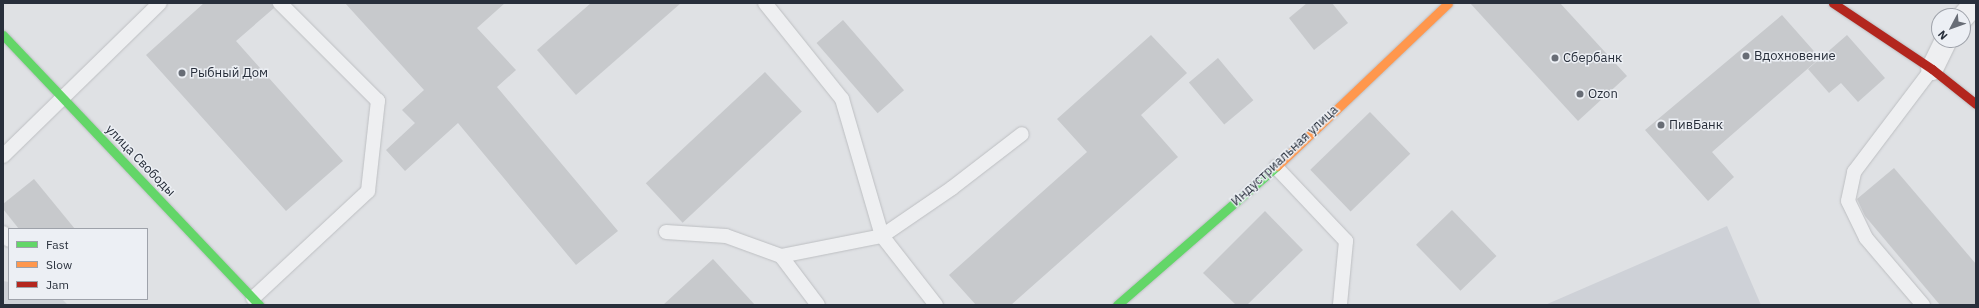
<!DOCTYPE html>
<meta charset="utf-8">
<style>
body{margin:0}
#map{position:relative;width:1979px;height:308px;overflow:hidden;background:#dfe1e4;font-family:"IBM Plex Sans",sans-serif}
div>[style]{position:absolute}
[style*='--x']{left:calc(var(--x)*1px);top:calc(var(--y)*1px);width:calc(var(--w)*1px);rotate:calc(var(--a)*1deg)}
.built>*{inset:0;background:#ced1d7}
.building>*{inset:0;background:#c7c9cc;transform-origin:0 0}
.roads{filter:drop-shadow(0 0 1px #bdbfc2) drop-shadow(0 0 1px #bdbfc2)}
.lane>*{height:14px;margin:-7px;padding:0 7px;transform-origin:7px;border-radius:7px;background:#eeeff1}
.street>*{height:22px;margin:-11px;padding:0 11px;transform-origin:11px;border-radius:11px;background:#eeeff1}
.fast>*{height:9px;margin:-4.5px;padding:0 4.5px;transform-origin:4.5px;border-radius:4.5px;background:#63d668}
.slow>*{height:9px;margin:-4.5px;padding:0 4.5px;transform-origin:4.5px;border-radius:4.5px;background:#ff974d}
.jam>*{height:9px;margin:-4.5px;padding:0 4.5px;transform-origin:4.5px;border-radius:4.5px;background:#b3261e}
.dots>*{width:11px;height:11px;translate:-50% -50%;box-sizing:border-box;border:2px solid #eceff4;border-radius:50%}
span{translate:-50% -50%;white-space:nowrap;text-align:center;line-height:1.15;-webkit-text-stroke:3px #eceff4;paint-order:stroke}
.poi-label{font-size:13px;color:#282f3b}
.left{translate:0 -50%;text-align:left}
.street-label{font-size:13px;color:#282f3b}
.frame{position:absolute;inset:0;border:4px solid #282f3b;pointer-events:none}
.legend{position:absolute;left:8px;top:228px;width:140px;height:72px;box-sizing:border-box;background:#eceff4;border:1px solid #9ea2aa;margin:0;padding:5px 7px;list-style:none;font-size:12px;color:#282f3b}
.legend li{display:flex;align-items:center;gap:8px;height:20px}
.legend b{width:20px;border:1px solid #9ea2aa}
.north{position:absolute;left:1931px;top:8px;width:40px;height:40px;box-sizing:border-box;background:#eceff4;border:1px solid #9ea2aa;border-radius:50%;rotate:229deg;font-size:11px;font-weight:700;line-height:16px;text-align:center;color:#282f3b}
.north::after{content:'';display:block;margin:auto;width:14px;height:18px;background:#686d76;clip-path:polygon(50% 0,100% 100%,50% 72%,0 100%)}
</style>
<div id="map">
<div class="built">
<i style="clip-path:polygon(1727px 226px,1761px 305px,1545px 305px)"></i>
<i style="clip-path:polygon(3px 281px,9px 282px,9px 299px,62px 299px,68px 305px,3px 305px)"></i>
</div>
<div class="building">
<i style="clip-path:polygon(204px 3px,272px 3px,274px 8px,236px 41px,343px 161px,286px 211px,146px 55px)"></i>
<i style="clip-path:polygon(345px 3px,505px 3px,477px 28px,516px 70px,497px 87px,618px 231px,576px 265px,458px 123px,405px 171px,386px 150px,415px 123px,402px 110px,424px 90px)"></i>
<i style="clip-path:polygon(591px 3px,681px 3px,576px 95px,537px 50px)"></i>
<i style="clip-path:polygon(1307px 3px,1332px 3px,1348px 23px,1314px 50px,1289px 18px)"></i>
<i style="clip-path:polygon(1470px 3px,1560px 3px,1627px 76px,1578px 121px)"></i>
<i style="clip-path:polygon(1782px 15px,1820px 58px,1712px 152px,1734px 177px,1708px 201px,1645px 130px)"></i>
<i style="left:843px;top:20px;width:93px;height:35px;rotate:49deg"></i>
<i style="clip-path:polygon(1151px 35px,1187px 73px,1141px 115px,1178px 157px,1011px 305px,976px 305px,949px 275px,1087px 152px,1057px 119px)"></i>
<i style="clip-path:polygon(1847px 35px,1885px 78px,1858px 102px,1841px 83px,1829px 93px,1808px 69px)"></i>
<i style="left:1218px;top:58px;width:55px;height:38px;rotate:50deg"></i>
<i style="left:765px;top:72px;width:54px;height:163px;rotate:47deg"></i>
<i style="left:1370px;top:112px;width:58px;height:83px;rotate:46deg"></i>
<i style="clip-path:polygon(1894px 168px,1976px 264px,1976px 305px,1940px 305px,1865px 216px,1857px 199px)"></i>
<i style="clip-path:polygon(34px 179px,75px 229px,19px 229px,3px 209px,3px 204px)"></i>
<i style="left:1452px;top:210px;width:64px;height:50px;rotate:46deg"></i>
<i style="clip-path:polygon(1265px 211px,1303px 250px,1247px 305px,1236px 305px,1203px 273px)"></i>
<i style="clip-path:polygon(713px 259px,755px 305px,663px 305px)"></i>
</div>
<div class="roads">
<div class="lane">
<i style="--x:765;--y:3;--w:123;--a:51.3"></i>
<i style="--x:842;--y:99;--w:143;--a:73.7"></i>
<i style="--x:882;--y:236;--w:103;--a:168.8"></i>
<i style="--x:781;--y:256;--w:61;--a:52.9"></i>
<i style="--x:3;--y:156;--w:219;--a:-44.3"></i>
<i style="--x:1276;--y:167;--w:102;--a:46.6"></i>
<i style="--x:1346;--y:241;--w:64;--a:95.4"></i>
<i style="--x:666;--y:232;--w:60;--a:3.8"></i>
<i style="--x:726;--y:236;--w:59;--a:20"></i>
<i style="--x:3;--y:233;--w:9;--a:49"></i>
<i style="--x:253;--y:298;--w:157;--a:-42.9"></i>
<i style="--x:368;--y:191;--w:91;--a:-83.7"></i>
<i style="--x:378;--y:101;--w:139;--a:-135"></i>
<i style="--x:936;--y:305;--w:88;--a:-128"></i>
<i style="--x:882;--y:236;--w:85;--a:-34.4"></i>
<i style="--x:952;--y:188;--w:88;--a:-37.6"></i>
<i style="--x:1923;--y:305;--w:88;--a:-130.4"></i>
<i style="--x:1866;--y:238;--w:41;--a:-115.9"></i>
<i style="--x:1848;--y:201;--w:30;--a:-78"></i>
<i style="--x:1854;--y:172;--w:129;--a:-52.9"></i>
</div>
<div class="street">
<i style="--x:1963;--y:17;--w:18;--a:-49"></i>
<i style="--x:1932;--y:69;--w:32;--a:-64"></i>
</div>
<div class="fast">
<i style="--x:3;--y:35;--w:372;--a:46.5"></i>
<i style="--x:1117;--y:305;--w:212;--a:-41"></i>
</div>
<div class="slow">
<i style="--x:1277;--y:166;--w:236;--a:-43.6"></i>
</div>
<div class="jam">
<i style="--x:1833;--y:3;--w:119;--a:33.7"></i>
<i style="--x:1932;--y:69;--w:56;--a:38.5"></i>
</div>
</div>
<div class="dots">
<i style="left:1746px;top:56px;background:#686d76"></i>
<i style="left:1555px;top:58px;background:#686d76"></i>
<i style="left:182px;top:73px;background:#686d76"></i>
<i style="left:1580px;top:94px;background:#686d76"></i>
<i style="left:1661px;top:125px;background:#686d76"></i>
</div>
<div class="poi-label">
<span class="left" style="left:1754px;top:56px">Вдохновение</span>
<span class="left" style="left:1563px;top:58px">Сбербанк</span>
<span class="left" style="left:190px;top:73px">Рыбный Дом</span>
<span class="left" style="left:1588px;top:94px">Ozon</span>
<span class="left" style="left:1669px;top:125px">ПивБанк</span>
</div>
<div class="street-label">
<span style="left:1285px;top:156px;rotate:-43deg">Индустриальная улица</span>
<span style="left:140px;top:161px;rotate:46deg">улица Свободы</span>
</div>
<div class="frame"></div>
<ul class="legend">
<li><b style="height:5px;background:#63d668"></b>Fast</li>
<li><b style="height:5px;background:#ff974d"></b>Slow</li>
<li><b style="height:5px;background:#b3261e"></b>Jam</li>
</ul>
<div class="north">N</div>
</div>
